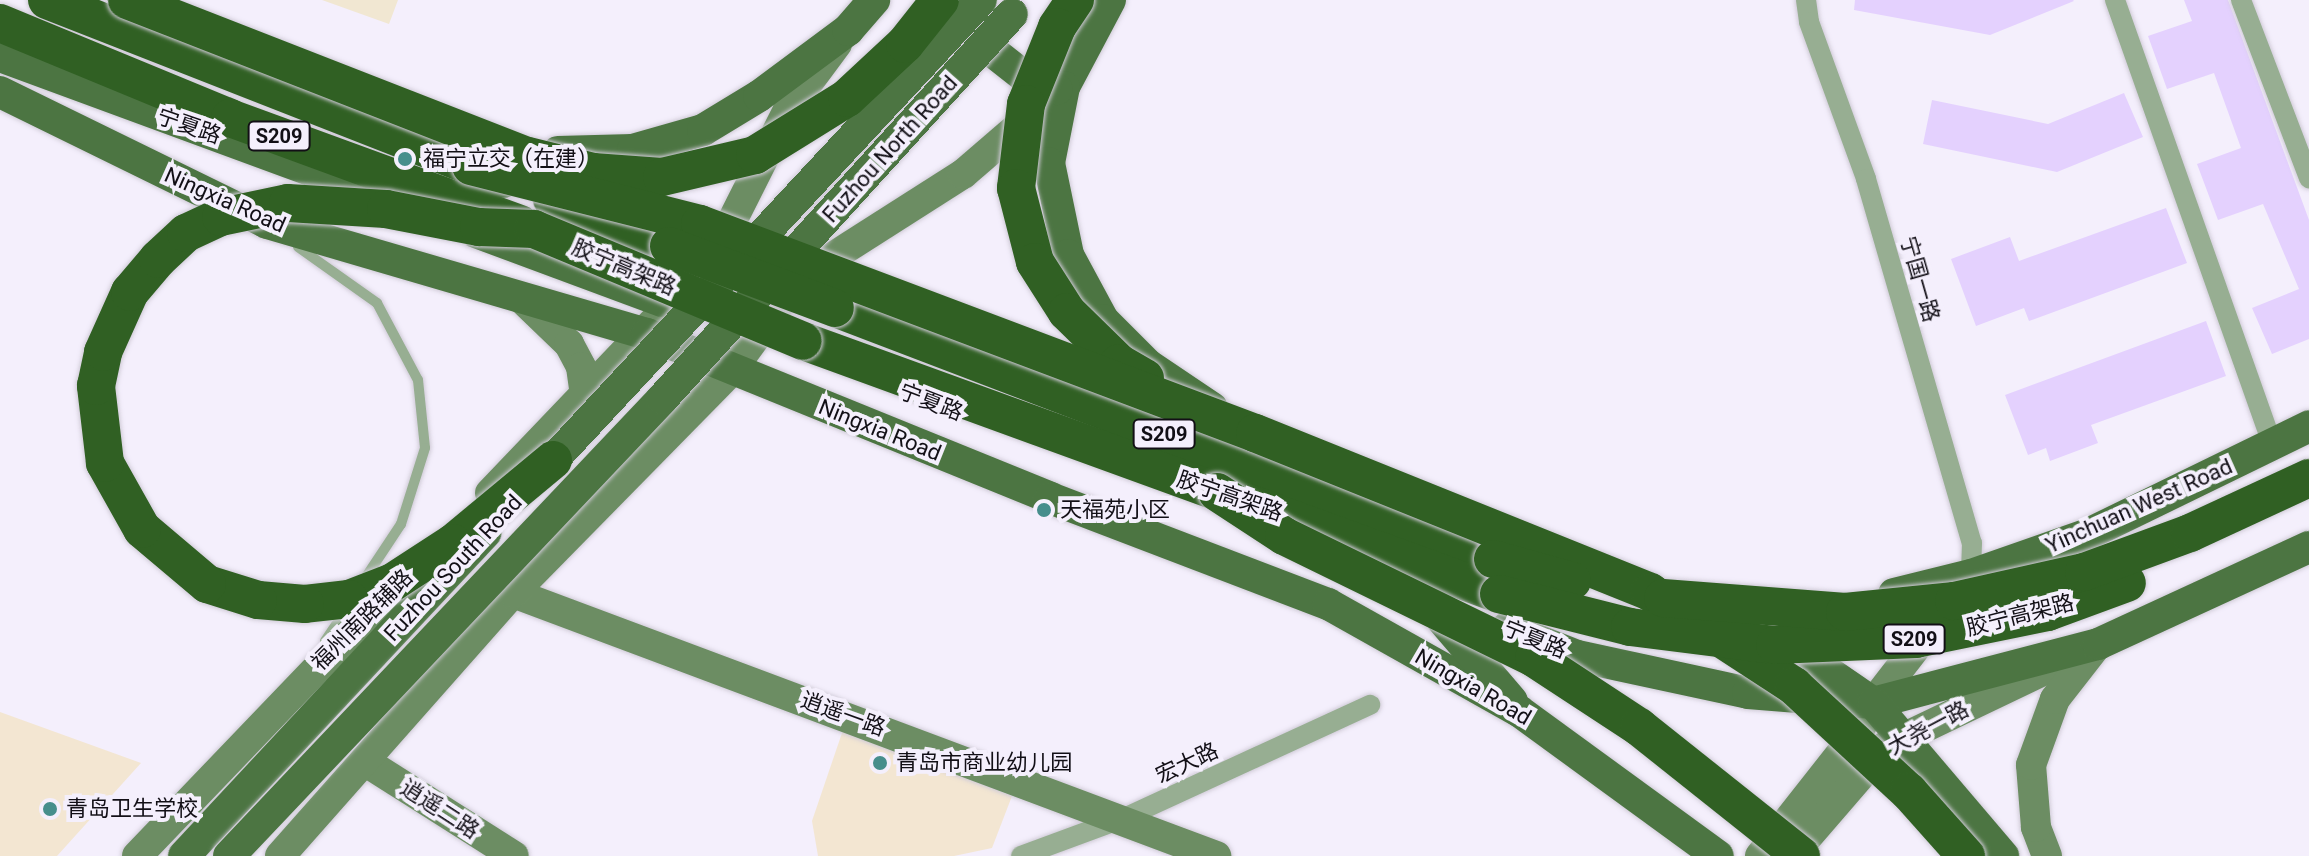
<!DOCTYPE html>
<meta charset="utf-8">
<style>
body{margin:0}
#map{position:relative;width:2309px;height:856px;overflow:hidden;background:#f4effc;font-family:Roboto,"Noto Sans SC",sans-serif}
div>[style]{position:absolute}
[style*='--x']{left:calc(var(--x)*1px);top:calc(var(--y)*1px);width:calc(var(--w)*1px);rotate:calc(var(--a)*1deg)}
.commercial>*{inset:0;background:#f1e7d2}
.education>*{inset:0;background:#f3e6d2}
.building>*{inset:0;background:#e4d1fe}
.roads{filter:drop-shadow(0 0 2px #d0cbd7) drop-shadow(0 0 2px #d0cbd7)}
.lane>*{height:10px;margin:-5px;padding:0 5px;transform-origin:5px;border-radius:5px;background:#97ae92}
.street>*{height:20px;margin:-10px;padding:0 10px;transform-origin:10px;border-radius:10px;background:#97ae92}
.secondary>*{height:30px;margin:-15px;padding:0 15px;transform-origin:15px;border-radius:15px;background:#6c8d63}
.primary>*{height:32px;margin:-16px;padding:0 16px;transform-origin:16px;border-radius:16px;background:#4c7542}
.highway>*{height:38px;margin:-19px;padding:0 19px;transform-origin:19px;border-radius:19px;background:#306023}
.bridges{filter:drop-shadow(0 0 2px #d0cbd7) drop-shadow(0 0 2px #d0cbd7)}
.primary-bridge>*{height:32px;margin:-16px;padding:0 16px;transform-origin:16px;border-radius:16px;background:#4c7542}
.highway-bridge>*{height:38px;margin:-19px;padding:0 19px;transform-origin:19px;border-radius:19px;background:#306023}
.dots>*{width:22px;height:22px;translate:-50% -50%;box-sizing:border-box;border:4px solid #f4effc;border-radius:50%}
span{translate:-50% -50%;white-space:nowrap;text-align:center;line-height:1.15;-webkit-text-stroke:8px #f4effc;paint-order:stroke}
.shield-label span{padding:2px 6px;background:#f4effc;border:2px solid;border-radius:6px;-webkit-text-stroke-width:0}
.shield-label{font-size:20px;color:#120f16;font-weight:700}
.street-label{font-size:22px;color:#120f16}
.poi-label{font-size:22px;color:#120f16}
.left{translate:0 -50%;text-align:left}
</style>
<div id="map">
<div class="commercial">
<i style="clip-path:polygon(322px 0,398px 0,389px 24px)"></i>
</div>
<div class="education">
<i style="clip-path:polygon(0 712px,141px 763px,57px 856px,0 856px)"></i>
<i style="clip-path:polygon(843px 730px,1012px 796px,992px 848px,954px 856px,818px 856px,812px 821px)"></i>
</div>
<div class="building">
<i style="clip-path:polygon(1855px 0,2073px 0,2074px 1px,1990px 35px,1854px 10px)"></i>
<i style="clip-path:polygon(2184px 0,2228px 0,2309px 220px,2309px 339px,2272px 354px,2252px 308px,2299px 289px,2263px 204px,2218px 220px,2197px 164px,2241px 148px,2214px 73px,2167px 89px,2148px 36px,2192px 21px)"></i>
<i style="clip-path:polygon(2124px 93px,2143px 137px,2057px 172px,1923px 144px,1932px 100px,2048px 124px)"></i>
<i style="clip-path:polygon(2166px 208px,2187px 263px,2029px 321px,2024px 308px,1976px 326px,1951px 259px,2010px 237px,2019px 261px)"></i>
<i style="clip-path:polygon(2206px 321px,2226px 376px,2091px 425px,2098px 443px,2050px 461px,2046px 448px,2028px 455px,2005px 395px)"></i>
</div>
<div class="roads">
<div class="lane">
<i style="--x:298;--y:247;--w:97;--a:35.3"></i>
<i style="--x:377;--y:303;--w:87;--a:62"></i>
<i style="--x:418;--y:380;--w:68;--a:84.1"></i>
<i style="--x:425;--y:448;--w:80;--a:107.5"></i>
<i style="--x:401;--y:524;--w:67;--a:123.5"></i>
<i style="--x:325;--y:641;--w:36;--a:-56"></i>
</div>
<div class="street">
<i style="--x:1806;--y:0;--w:22;--a:82"></i>
<i style="--x:1809;--y:22;--w:167;--a:70"></i>
<i style="--x:1866;--y:179;--w:379;--a:73.8"></i>
<i style="--x:1972;--y:543;--w:32;--a:92"></i>
<i style="--x:2115;--y:0;--w:471;--a:70.5"></i>
<i style="--x:2241;--y:0;--w:191;--a:69.1"></i>
<i style="--x:1021;--y:856;--w:110;--a:-20.3"></i>
<i style="--x:1124;--y:818;--w:271;--a:-24.7"></i>
</div>
<div class="secondary">
<i style="--x:717;--y:251;--w:158;--a:-63.3"></i>
<i style="--x:788;--y:110;--w:82;--a:-53.4"></i>
<i style="--x:520;--y:297;--w:68;--a:43.8"></i>
<i style="--x:569;--y:344;--w:26;--a:62"></i>
<i style="--x:581;--y:367;--w:29;--a:82"></i>
<i style="--x:490;--y:493;--w:288;--a:-46.3"></i>
<i style="--x:513;--y:593;--w:751;--a:20.51"></i>
<i style="--x:366;--y:762;--w:175;--a:32.4"></i>
<i style="--x:137;--y:856;--w:378;--a:-46.2"></i>
<i style="--x:280;--y:856;--w:351;--a:-48.5"></i>
<i style="--x:513;--y:593;--w:311;--a:-45.5"></i>
<i style="--x:731;--y:371;--w:114;--a:-53.9"></i>
<i style="--x:798;--y:279;--w:196;--a:-32.5"></i>
<i style="--x:963;--y:174;--w:94;--a:-40.7"></i>
<i style="--x:1760;--y:856;--w:162;--a:-51.8"></i>
<i style="--x:1860;--y:729;--w:29;--a:-63"></i>
<i style="--x:1873;--y:703;--w:95;--a:-52.3"></i>
<i style="--x:1791;--y:856;--w:145;--a:-49.2"></i>
<i style="--x:1886;--y:746;--w:190;--a:-25.6"></i>
<i style="--x:2047;--y:856;--w:31;--a:-111"></i>
<i style="--x:2036;--y:827;--w:62;--a:-94.6"></i>
<i style="--x:2031;--y:765;--w:70;--a:-70"></i>
<i style="--x:2055;--y:699;--w:70;--a:-52"></i>
</div>
<div class="primary">
<i style="--x:1110;--y:0;--w:98;--a:117.9"></i>
<i style="--x:1064;--y:87;--w:77;--a:101.2"></i>
<i style="--x:1049;--y:163;--w:94;--a:78.3"></i>
<i style="--x:1068;--y:255;--w:74;--a:61.7"></i>
<i style="--x:1103;--y:320;--w:64;--a:45"></i>
<i style="--x:1148;--y:365;--w:77;--a:33.9"></i>
<i style="--x:964;--y:29;--w:78;--a:38.2"></i>
<i style="--x:1025;--y:77;--w:34;--a:21"></i>
<i style="--x:0;--y:56;--w:425;--a:20.2"></i>
<i style="--x:0;--y:92;--w:297;--a:26.1"></i>
<i style="--x:267;--y:223;--w:396;--a:16.3"></i>
<i style="--x:647;--y:334;--w:435;--a:22.1"></i>
<i style="--x:1050;--y:498;--w:298;--a:20.9"></i>
<i style="--x:1328;--y:604;--w:219;--a:29.3"></i>
<i style="--x:1519;--y:711;--w:246;--a:36.1"></i>
<i style="--x:558;--y:152;--w:75;--a:-1.5"></i>
<i style="--x:633;--y:150;--w:73;--a:-15.9"></i>
<i style="--x:703;--y:130;--w:66;--a:-31.3"></i>
<i style="--x:759;--y:96;--w:111;--a:-36.6"></i>
<i style="--x:848;--y:30;--w:40;--a:-49"></i>
<i style="--x:476;--y:232;--w:198;--a:20.4"></i>
<i style="--x:1894;--y:594;--w:79;--a:-13.9"></i>
<i style="--x:1971;--y:575;--w:122;--a:-19.2"></i>
<i style="--x:2086;--y:535;--w:248;--a:-26"></i>
<i style="--x:1441;--y:618;--w:109;--a:49.5"></i>
<i style="--x:1507;--y:628;--w:75;--a:21.8"></i>
<i style="--x:1577;--y:656;--w:175;--a:12.2"></i>
<i style="--x:1748;--y:693;--w:125;--a:4.6"></i>
<i style="--x:1873;--y:703;--w:233;--a:-14.7"></i>
<i style="--x:2098;--y:644;--w:232;--a:-24.7"></i>
<i style="--x:1780;--y:639;--w:113;--a:34.5"></i>
<i style="--x:1873;--y:703;--w:201;--a:49.6"></i>
<i style="--x:184;--y:856;--w:442;--a:-47"></i>
</div>
<div class="highway">
<i style="--x:47;--y:0;--w:490;--a:21.4"></i>
<i style="--x:0;--y:23;--w:249;--a:22.4"></i>
<i style="--x:230;--y:118;--w:309;--a:20.1"></i>
<i style="--x:552;--y:199;--w:126;--a:21.9"></i>
<i style="--x:835;--y:308;--w:704;--a:20.88"></i>
<i style="--x:803;--y:341;--w:741;--a:19.98"></i>
</div>
</div>
<div class="bridges">
<div class="primary-bridge">
<i style="--x:553;--y:460;--w:628;--a:-47.06"></i>
<i style="--x:229;--y:856;--w:630;--a:-46.54"></i>
<i style="--x:662;--y:399;--w:520;--a:-47.73"></i>
</div>
<div class="highway-bridge">
<i style="--x:127;--y:0;--w:430;--a:21.3"></i>
<i style="--x:528;--y:156;--w:67;--a:13.8"></i>
<i style="--x:593;--y:172;--w:69;--a:4.1"></i>
<i style="--x:662;--y:177;--w:96;--a:-13.3"></i>
<i style="--x:755;--y:155;--w:108;--a:-31.8"></i>
<i style="--x:847;--y:98;--w:79;--a:-43"></i>
<i style="--x:905;--y:44;--w:56;--a:-51.5"></i>
<i style="--x:1075;--y:0;--w:32;--a:124"></i>
<i style="--x:1057;--y:27;--w:83;--a:111.9"></i>
<i style="--x:1026;--y:104;--w:85;--a:96.8"></i>
<i style="--x:1016;--y:188;--w:76;--a:75.6"></i>
<i style="--x:1035;--y:262;--w:59;--a:57.4"></i>
<i style="--x:1067;--y:312;--w:73;--a:44.4"></i>
<i style="--x:1119;--y:363;--w:30;--a:30"></i>
<i style="--x:471;--y:166;--w:236;--a:14.2"></i>
<i style="--x:700;--y:224;--w:593;--a:20.64"></i>
<i style="--x:1255;--y:433;--w:426;--a:21.9"></i>
<i style="--x:1650;--y:592;--w:172;--a:33.1"></i>
<i style="--x:1794;--y:686;--w:156;--a:42.7"></i>
<i style="--x:1909;--y:792;--w:86;--a:48.3"></i>
<i style="--x:669;--y:246;--w:177;--a:20.5"></i>
<i style="--x:553;--y:460;--w:130;--a:140.3"></i>
<i style="--x:453;--y:543;--w:72;--a:147"></i>
<i style="--x:393;--y:582;--w:47;--a:158.9"></i>
<i style="--x:349;--y:599;--w:44;--a:173.5"></i>
<i style="--x:305;--y:604;--w:47;--a:-175.1"></i>
<i style="--x:258;--y:600;--w:53;--a:-162.6"></i>
<i style="--x:207;--y:584;--w:85;--a:-139.8"></i>
<i style="--x:142;--y:529;--w:76;--a:-119.3"></i>
<i style="--x:105;--y:463;--w:78;--a:-96.7"></i>
<i style="--x:96;--y:386;--w:35;--a:-78"></i>
<i style="--x:103;--y:352;--w:66;--a:-65.8"></i>
<i style="--x:130;--y:292;--w:43;--a:-49.7"></i>
<i style="--x:158;--y:259;--w:38;--a:-43"></i>
<i style="--x:186;--y:233;--w:38;--a:-25"></i>
<i style="--x:221;--y:217;--w:68;--a:-11.8"></i>
<i style="--x:288;--y:203;--w:98;--a:3.5"></i>
<i style="--x:386;--y:209;--w:95;--a:11"></i>
<i style="--x:479;--y:227;--w:55;--a:2.1"></i>
<i style="--x:534;--y:229;--w:291;--a:22.6"></i>
<i style="--x:1217;--y:492;--w:80;--a:33.3"></i>
<i style="--x:1284;--y:536;--w:278;--a:26"></i>
<i style="--x:1534;--y:658;--w:126;--a:33.3"></i>
<i style="--x:1639;--y:727;--w:207;--a:38.5"></i>
<i style="--x:1493;--y:559;--w:82;--a:15.6"></i>
<i style="--x:1499;--y:594;--w:135;--a:14.1"></i>
<i style="--x:1630;--y:627;--w:146;--a:7.1"></i>
<i style="--x:1775;--y:645;--w:141;--a:-2.4"></i>
<i style="--x:1916;--y:639;--w:135;--a:-11.6"></i>
<i style="--x:2048;--y:612;--w:84;--a:-20.2"></i>
<i style="--x:1663;--y:598;--w:183;--a:4.4"></i>
<i style="--x:1845;--y:612;--w:110;--a:-5.8"></i>
<i style="--x:1954;--y:601;--w:133;--a:-12.6"></i>
<i style="--x:2084;--y:572;--w:113;--a:-20.2"></i>
<i style="--x:2190;--y:533;--w:131;--a:-24.8"></i>
</div>
</div>
<div class="dots">
<i style="left:405px;top:159px;background:#468e8c"></i>
<i style="left:1044px;top:510px;background:#468e8c"></i>
<i style="left:880px;top:763px;background:#468e8c"></i>
<i style="left:50px;top:809px;background:#468e8c"></i>
</div>
<div class="shield-label">
<span style="left:279px;top:136px">S209</span>
<span style="left:1164px;top:434px">S209</span>
<span style="left:1914px;top:639px">S209</span>
</div>
<div class="street-label">
<span style="left:189px;top:126px;rotate:19deg">宁夏路</span>
<span style="left:890px;top:149px;rotate:-48deg">Fuzhou North Road</span>
<span style="left:225px;top:200px;rotate:24deg">Ningxia Road</span>
<span style="left:624px;top:267px;rotate:23deg">胶宁高架路</span>
<span style="left:1920px;top:279px;rotate:74deg">宁国一路</span>
<span style="left:931px;top:402px;rotate:21deg">宁夏路</span>
<span style="left:880px;top:430px;rotate:22deg">Ningxia Road</span>
<span style="left:1230px;top:496px;rotate:19deg">胶宁高架路</span>
<span style="left:2139px;top:506px;rotate:-24deg">Yinchuan West Road</span>
<span style="left:453px;top:568px;rotate:-47deg">Fuzhou South Road</span>
<span style="left:2020px;top:615px;rotate:-14deg">胶宁高架路</span>
<span style="left:362px;top:620px;rotate:-45deg">福州南路辅路</span>
<span style="left:1535px;top:639px;rotate:22deg">宁夏路</span>
<span style="left:1473px;top:687px;rotate:30deg">Ningxia Road</span>
<span style="left:843px;top:714px;rotate:20deg">逍遥一路</span>
<span style="left:1928px;top:728px;rotate:-28deg">大尧一路</span>
<span style="left:1187px;top:763px;rotate:-25deg">宏大路</span>
<span style="left:440px;top:809px;rotate:33deg">逍遥二路</span>
</div>
<div class="poi-label">
<span class="left" style="left:423px;top:159px">福宁立交（在建）</span>
<span class="left" style="left:1060px;top:510px">天福苑小区</span>
<span class="left" style="left:896px;top:763px">青岛市商业幼儿园</span>
<span class="left" style="left:66px;top:809px">青岛卫生学校</span>
</div>
</div>
